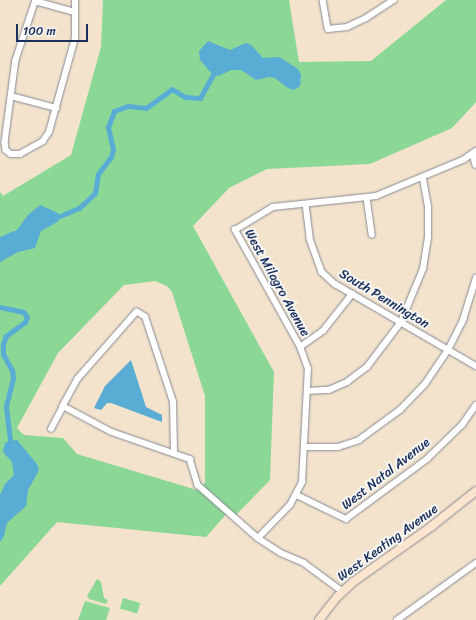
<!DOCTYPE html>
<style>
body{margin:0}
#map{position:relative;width:476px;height:620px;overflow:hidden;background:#f3e3cc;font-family:Sriracha,sans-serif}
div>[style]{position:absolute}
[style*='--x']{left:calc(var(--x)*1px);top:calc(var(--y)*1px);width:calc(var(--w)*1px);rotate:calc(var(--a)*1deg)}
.green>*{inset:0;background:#8bd795;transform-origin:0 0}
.water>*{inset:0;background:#59acd4}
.canal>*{height:5px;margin:-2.5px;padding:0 2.5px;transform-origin:2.5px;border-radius:2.5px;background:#59acd4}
.roads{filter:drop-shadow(0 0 1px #878995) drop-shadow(0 0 1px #878995)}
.street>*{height:5.5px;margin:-2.75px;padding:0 2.75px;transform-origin:2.75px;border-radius:2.75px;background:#fff}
.secondary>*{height:8px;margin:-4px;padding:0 4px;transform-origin:4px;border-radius:4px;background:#fce5cf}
span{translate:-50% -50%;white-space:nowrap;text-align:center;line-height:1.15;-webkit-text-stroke:4px #f6f6f2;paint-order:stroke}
.street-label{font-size:13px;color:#1b2f5e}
.scale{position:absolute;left:16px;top:24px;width:72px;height:18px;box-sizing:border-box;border:2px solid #1b2f5e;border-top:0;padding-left:5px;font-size:12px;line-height:14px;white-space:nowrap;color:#1b2f5e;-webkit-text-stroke:3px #f6f6f2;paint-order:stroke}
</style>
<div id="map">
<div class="green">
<i style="clip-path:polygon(evenodd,103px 0,289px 0,299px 62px,371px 61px,446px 0,476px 0,476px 102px,452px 128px,370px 164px,267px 169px,229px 188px,193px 226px,274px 372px,270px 480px,236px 515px,230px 510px,206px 537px,57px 522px,0 586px,0 192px,3px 196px,71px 155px,101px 47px,103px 0,155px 281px,167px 286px,172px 292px,205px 396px,205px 483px,197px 490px,77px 454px,63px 438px,24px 435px,17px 428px,58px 353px,124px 285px,155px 281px)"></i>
<i style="clip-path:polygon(97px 579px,101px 582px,104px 598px,108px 600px,106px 604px,89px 599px,87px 596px)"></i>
<i style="left:123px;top:598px;width:18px;height:11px;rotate:16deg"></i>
<i style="clip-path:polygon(85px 601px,110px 608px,106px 620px,78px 620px)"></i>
</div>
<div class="water">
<i style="clip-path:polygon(208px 41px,230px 50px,246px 43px,251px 45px,263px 58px,279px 57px,298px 69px,301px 75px,300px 86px,294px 90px,288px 88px,275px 78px,269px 77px,256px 80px,241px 70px,231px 70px,218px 76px,213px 75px,200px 60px,199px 51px)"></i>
<i style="clip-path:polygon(40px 205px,58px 213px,59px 221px,41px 231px,35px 248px,18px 252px,0 262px,0 237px,17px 230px,28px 215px)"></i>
<i style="clip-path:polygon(131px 360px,146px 407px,162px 415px,162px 422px,111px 403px,107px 403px,101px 410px,94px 408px,105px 386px)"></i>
<i style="clip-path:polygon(17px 440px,37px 464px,39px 470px,28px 490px,26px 506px,7px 523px,4px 536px,0 542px,0 495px,5px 484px,14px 475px,12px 462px,3px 452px,4px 446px,6px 442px)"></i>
</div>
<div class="canal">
<i style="--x:60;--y:216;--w:21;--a:-23"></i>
<i style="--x:79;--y:208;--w:22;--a:-43"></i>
<i style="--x:95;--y:193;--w:19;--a:-81"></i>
<i style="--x:98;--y:174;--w:21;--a:-53"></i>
<i style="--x:111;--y:157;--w:8;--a:-76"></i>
<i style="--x:113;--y:149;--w:23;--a:-103"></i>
<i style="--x:108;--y:127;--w:17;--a:-69"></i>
<i style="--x:114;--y:111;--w:15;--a:-20"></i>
<i style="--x:128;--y:106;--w:18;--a:6"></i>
<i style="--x:146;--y:108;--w:32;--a:-36"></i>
<i style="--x:172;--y:89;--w:15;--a:32"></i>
<i style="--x:185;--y:97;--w:15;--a:4"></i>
<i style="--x:200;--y:98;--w:26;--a:-61"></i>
<i style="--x:0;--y:307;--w:24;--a:12"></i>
<i style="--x:23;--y:312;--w:6;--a:51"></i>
<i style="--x:27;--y:317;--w:5;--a:112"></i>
<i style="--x:25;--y:322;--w:24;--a:144"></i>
<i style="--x:6;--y:336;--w:9;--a:111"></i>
<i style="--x:3;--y:344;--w:10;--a:90"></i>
<i style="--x:3;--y:354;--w:18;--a:61"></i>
<i style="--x:12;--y:370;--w:8;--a:83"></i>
<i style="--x:13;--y:378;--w:30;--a:104"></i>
<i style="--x:6;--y:407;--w:34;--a:83"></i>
</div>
<div class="roads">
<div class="street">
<i style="--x:36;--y:0;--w:63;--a:108.4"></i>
<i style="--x:16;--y:60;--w:83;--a:97.6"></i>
<i style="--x:5;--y:142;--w:8;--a:83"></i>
<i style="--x:6;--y:150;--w:6;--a:39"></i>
<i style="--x:11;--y:154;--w:9;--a:0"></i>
<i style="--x:20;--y:154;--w:26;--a:-29"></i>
<i style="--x:43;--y:141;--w:11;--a:-56"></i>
<i style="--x:49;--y:132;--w:98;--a:-74.5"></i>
<i style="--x:75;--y:38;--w:38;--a:-90"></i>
<i style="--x:323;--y:0;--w:29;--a:80"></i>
<i style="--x:328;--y:29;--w:19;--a:-6"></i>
<i style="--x:347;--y:27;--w:21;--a:-25"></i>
<i style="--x:366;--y:18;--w:33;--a:-33"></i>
<i style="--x:35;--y:1;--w:41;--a:15.4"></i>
<i style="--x:11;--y:96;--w:47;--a:14.9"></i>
<i style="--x:473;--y:154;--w:11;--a:75"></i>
<i style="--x:367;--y:198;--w:37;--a:82"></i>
<i style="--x:306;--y:204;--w:35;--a:83"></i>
<i style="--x:310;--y:239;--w:35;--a:70"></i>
<i style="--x:322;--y:272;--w:18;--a:43"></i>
<i style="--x:335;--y:284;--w:163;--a:30.2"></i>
<i style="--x:300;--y:347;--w:28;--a:-35"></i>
<i style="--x:323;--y:331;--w:47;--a:-51.9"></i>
<i style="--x:307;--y:391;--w:22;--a:-3"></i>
<i style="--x:329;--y:390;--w:20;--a:-24"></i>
<i style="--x:347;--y:382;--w:25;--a:-37"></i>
<i style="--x:367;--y:367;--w:56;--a:-52.9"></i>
<i style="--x:401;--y:322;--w:57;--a:-67.5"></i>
<i style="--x:423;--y:269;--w:31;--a:-81"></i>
<i style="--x:428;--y:238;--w:31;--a:-90"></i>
<i style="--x:428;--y:207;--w:29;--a:-100"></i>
<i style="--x:51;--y:429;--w:26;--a:-62"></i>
<i style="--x:304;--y:447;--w:34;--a:0"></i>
<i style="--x:338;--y:447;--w:22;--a:-18"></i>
<i style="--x:359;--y:440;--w:51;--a:-36.2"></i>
<i style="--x:400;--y:410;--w:36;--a:-46"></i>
<i style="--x:425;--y:384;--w:41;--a:-55.9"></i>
<i style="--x:448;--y:350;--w:34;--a:-63"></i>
<i style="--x:463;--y:320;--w:44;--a:-72.8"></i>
<i style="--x:174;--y:453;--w:51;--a:-91.1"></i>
<i style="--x:173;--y:402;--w:89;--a:-108.2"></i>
<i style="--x:145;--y:317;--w:9;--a:-148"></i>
<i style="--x:137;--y:312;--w:89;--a:131.4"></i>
<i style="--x:78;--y:379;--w:31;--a:119"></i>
<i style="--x:63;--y:406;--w:55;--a:28"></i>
<i style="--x:112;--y:432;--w:83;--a:19.1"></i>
<i style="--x:190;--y:459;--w:27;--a:73"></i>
<i style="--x:198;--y:485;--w:80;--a:41.5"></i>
<i style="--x:258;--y:538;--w:27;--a:33"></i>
<i style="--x:281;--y:553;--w:25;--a:23"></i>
<i style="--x:304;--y:563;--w:47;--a:36.4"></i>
<i style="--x:297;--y:495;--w:55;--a:26.1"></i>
<i style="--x:346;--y:519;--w:101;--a:-36.5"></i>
<i style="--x:427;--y:459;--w:49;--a:-44.2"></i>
<i style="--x:462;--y:425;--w:24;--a:-55"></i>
<i style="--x:258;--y:538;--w:46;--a:-45.9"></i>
<i style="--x:290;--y:505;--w:26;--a:-62"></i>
<i style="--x:302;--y:482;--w:113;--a:-87"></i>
<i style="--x:308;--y:369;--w:23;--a:-110"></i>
<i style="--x:300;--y:347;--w:134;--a:-119.1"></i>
<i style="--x:235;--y:230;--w:44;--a:-31.2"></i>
<i style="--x:273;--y:207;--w:104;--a:-6.1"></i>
<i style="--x:376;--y:196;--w:94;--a:-22.5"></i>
<i style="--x:463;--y:160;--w:16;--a:-35"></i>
<i style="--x:397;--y:620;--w:97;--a:-35.8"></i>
</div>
<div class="secondary">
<i style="--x:319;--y:620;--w:29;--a:-52"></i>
<i style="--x:337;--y:597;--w:22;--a:-43"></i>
<i style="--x:353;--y:582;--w:97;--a:-35.3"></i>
<i style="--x:432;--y:526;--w:56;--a:-38.5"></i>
</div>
</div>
<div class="street-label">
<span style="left:277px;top:283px;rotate:61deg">West Milagro Avenue</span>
<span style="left:384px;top:299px;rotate:31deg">South Pennington</span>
<span style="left:386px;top:474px;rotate:-38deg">West Natal Avenue</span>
<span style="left:388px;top:543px;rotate:-36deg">West Keating Avenue</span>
</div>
<div class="scale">100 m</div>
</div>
